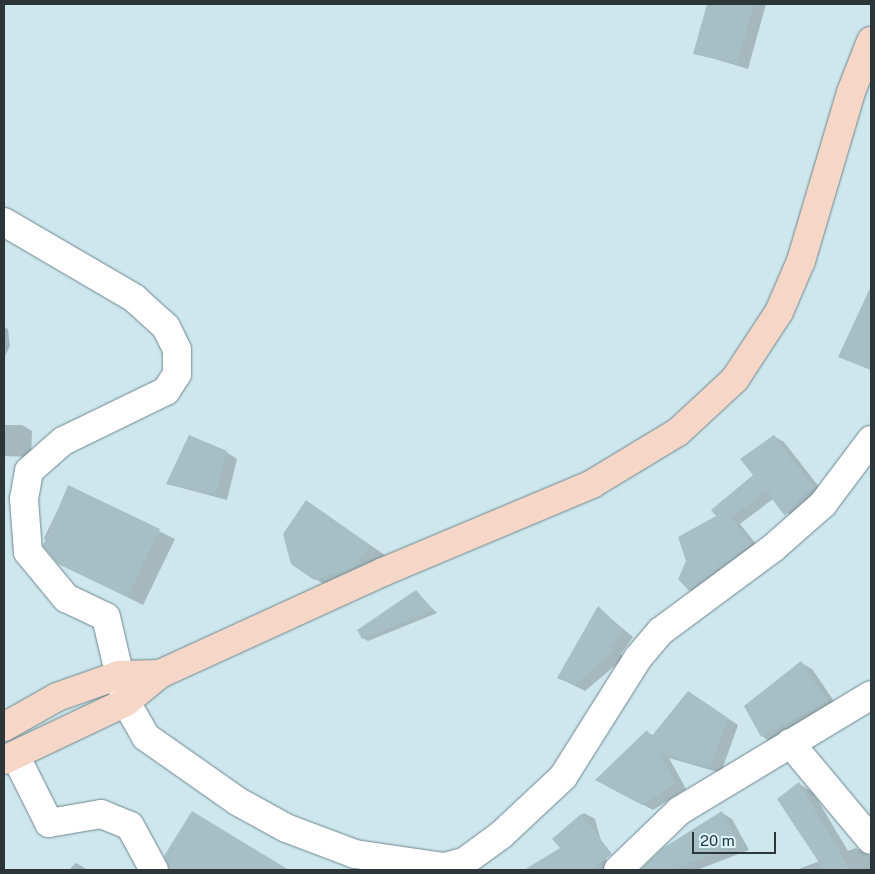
<!DOCTYPE html>
<style>
body{margin:0}
#map{position:relative;width:875px;height:874px;overflow:hidden;background:#cde7ed;font-family:"Public Sans",sans-serif}
div>[style]{position:absolute}
[style*='--x']{left:calc(var(--x)*1px);top:calc(var(--y)*1px);width:calc(var(--w)*1px);rotate:calc(var(--a)*1deg)}
.shadow>*{inset:0;background:#0003}
.building>*{inset:0;background:#a6bfc5}
.roads{filter:drop-shadow(0 0 1px #6e868c) drop-shadow(0 0 1px #6e868c)}
.minor>*{height:28px;margin:-14px;padding:0 14px;transform-origin:14px;border-radius:14px;background:#fff}
.secondary>*{height:28px;margin:-14px;padding:0 14px;transform-origin:14px;border-radius:14px;background:#f5d6c7}
span{translate:-50% -50%;white-space:nowrap;text-align:center;line-height:1.15;-webkit-text-stroke:4px #daf4fb;paint-order:stroke}
.frame{position:absolute;inset:0;border:5px solid #2c3638;pointer-events:none}
.scale{position:absolute;left:692px;top:832px;width:84px;height:22px;box-sizing:border-box;border:2px solid #2c3638;border-top:0;padding-left:6px;font-size:15px;line-height:18px;white-space:nowrap;color:#2c3638;-webkit-text-stroke:4px #daf4fb;paint-order:stroke}
</style>
<div id="map">
<div class="shadow">
<i style="clip-path:polygon(708px 4px,766px 4px,748px 69px,695px 53px)"></i>
<i style="clip-path:polygon(856px 321px,871px 325px,871px 370px,840px 357px)"></i>
<i style="clip-path:polygon(4px 327px,8px 329px,10px 346px,4px 358px)"></i>
<i style="clip-path:polygon(4px 425px,22px 425px,32px 431px,31px 457px,4px 456px)"></i>
<i style="clip-path:polygon(774px 436px,784px 442px,823px 492px,796px 521px,773px 499px,740px 524px,761px 550px,700px 596px,690px 590px,718px 516px,754px 475px)"></i>
<i style="clip-path:polygon(226px 452px,237px 459px,227px 500px,167px 484px)"></i>
<i style="clip-path:polygon(69px 487px,175px 539px,143px 605px,59px 563px,44px 538px)"></i>
<i style="clip-path:polygon(306px 502px,385px 555px,369px 576px,331px 588px,315px 579px)"></i>
<i style="clip-path:polygon(416px 592px,437px 613px,368px 641px,363px 638px)"></i>
<i style="clip-path:polygon(598px 608px,633px 637px,621px 654px,624px 658px,585px 691px,559px 678px)"></i>
<i style="clip-path:polygon(801px 663px,812px 669px,838px 707px,772px 743px,762px 736px)"></i>
<i style="clip-path:polygon(699px 699px,738px 725px,721px 773px,669px 758px,686px 789px,653px 810px,607px 785px,647px 732px,654px 736px)"></i>
<i style="clip-path:polygon(799px 784px,813px 792px,848px 851px,856px 848px,871px 856px,871px 870px,796px 870px,820px 861px)"></i>
<i style="clip-path:polygon(584px 813px,595px 819px,609px 870px,527px 870px,562px 848px,554px 839px)"></i>
<i style="clip-path:polygon(722px 813px,732px 819px,749px 850px,697px 870px,653px 870px,653px 860px)"></i>
<i style="clip-path:polygon(208px 822px,288px 870px,171px 870px)"></i>
<i style="clip-path:polygon(76px 863px,88px 870px,69px 870px)"></i>
</div>
<div class="building">
<i style="clip-path:polygon(707px 4px,754px 4px,737px 64px,693px 54px)"></i>
<i style="clip-path:polygon(871px 286px,871px 370px,838px 357px)"></i>
<i style="clip-path:polygon(189px 435px,227px 451px,216px 495px,166px 484px)"></i>
<i style="clip-path:polygon(774px 435px,813px 486px,785px 516px,766px 491px,731px 518px,752px 544px,689px 591px,678px 579px,686px 561px,678px 537px,716px 516px,711px 510px,753px 475px,740px 459px)"></i>
<i style="clip-path:polygon(68px 485px,160px 529px,127px 597px,58px 564px,43px 546px)"></i>
<i style="clip-path:polygon(306px 500px,370px 545px,353px 568px,314px 580px,291px 564px,283px 534px)"></i>
<i style="clip-path:polygon(416px 590px,433px 610px,362px 639px,357px 630px)"></i>
<i style="clip-path:polygon(598px 606px,623px 630px,611px 647px,614px 651px,574px 685px,557px 678px)"></i>
<i style="clip-path:polygon(801px 661px,828px 701px,761px 737px,744px 706px)"></i>
<i style="clip-path:polygon(688px 691px,728px 718px,710px 768px,660px 753px,676px 783px,642px 805px,595px 780px,647px 730px,651px 737px)"></i>
<i style="clip-path:polygon(799px 782px,850px 870px,824px 870px,777px 799px)"></i>
<i style="clip-path:polygon(192px 811px,289px 870px,170px 870px,164px 856px)"></i>
<i style="clip-path:polygon(722px 811px,739px 844px,672px 870px,640px 870px,663px 848px)"></i>
<i style="clip-path:polygon(581px 814px,612px 854px,590px 870px,524px 870px,560px 848px,552px 839px)"></i>
</div>
<div class="roads">
<div class="minor">
<i style="--x:4;--y:222;--w:151;--a:30.3"></i>
<i style="--x:134;--y:298;--w:43;--a:42.2"></i>
<i style="--x:166;--y:327;--w:25;--a:64"></i>
<i style="--x:177;--y:350;--w:24;--a:90"></i>
<i style="--x:177;--y:374;--w:20;--a:123"></i>
<i style="--x:166;--y:391;--w:114;--a:154.1"></i>
<i style="--x:63;--y:441;--w:45;--a:138.6"></i>
<i style="--x:29;--y:471;--w:28;--a:100"></i>
<i style="--x:24;--y:499;--w:53;--a:85.7"></i>
<i style="--x:28;--y:552;--w:60;--a:50.4"></i>
<i style="--x:66;--y:598;--w:44;--a:25.4"></i>
<i style="--x:106;--y:617;--w:87;--a:76.8"></i>
<i style="--x:126;--y:702;--w:40;--a:60.3"></i>
<i style="--x:146;--y:737;--w:111;--a:35.1"></i>
<i style="--x:237;--y:801;--w:56;--a:28.9"></i>
<i style="--x:286;--y:828;--w:74;--a:20.6"></i>
<i style="--x:355;--y:854;--w:90;--a:8.3"></i>
<i style="--x:444;--y:867;--w:21;--a:-14"></i>
<i style="--x:464;--y:862;--w:46;--a:-36.1"></i>
<i style="--x:501;--y:835;--w:85;--a:-43.1"></i>
<i style="--x:563;--y:777;--w:141;--a:-57.8"></i>
<i style="--x:638;--y:658;--w:35;--a:-50"></i>
<i style="--x:661;--y:631;--w:139;--a:-36.5"></i>
<i style="--x:773;--y:548;--w:67;--a:-41.3"></i>
<i style="--x:823;--y:504;--w:80;--a:-53.1"></i>
<i style="--x:790;--y:743;--w:126;--a:50.1"></i>
<i style="--x:15;--y:755;--w:76;--a:63.4"></i>
<i style="--x:49;--y:823;--w:53;--a:-9.8"></i>
<i style="--x:101;--y:814;--w:31;--a:22"></i>
<i style="--x:130;--y:826;--w:50;--a:61.4"></i>
<i style="--x:618;--y:870;--w:85;--a:-44"></i>
<i style="--x:679;--y:811;--w:224;--a:-31.1"></i>
</div>
<div class="secondary">
<i style="--x:4;--y:727;--w:61;--a:-29.5"></i>
<i style="--x:57;--y:697;--w:66;--a:-19.5"></i>
<i style="--x:119;--y:675;--w:41;--a:-1.4"></i>
<i style="--x:4;--y:760;--w:135;--a:-25.4"></i>
<i style="--x:126;--y:702;--w:44;--a:-39.5"></i>
<i style="--x:160;--y:674;--w:245;--a:-24.6"></i>
<i style="--x:383;--y:572;--w:227;--a:-22.8"></i>
<i style="--x:592;--y:484;--w:100;--a:-31.2"></i>
<i style="--x:678;--y:432;--w:78;--a:-42.9"></i>
<i style="--x:735;--y:379;--w:80;--a:-56.7"></i>
<i style="--x:779;--y:312;--w:56;--a:-66.7"></i>
<i style="--x:801;--y:261;--w:176;--a:-73.5"></i>
<i style="--x:851;--y:92;--w:55;--a:-68.6"></i>
</div>
</div>
<div class="frame"></div>
<div class="scale">20 m</div>
</div>
